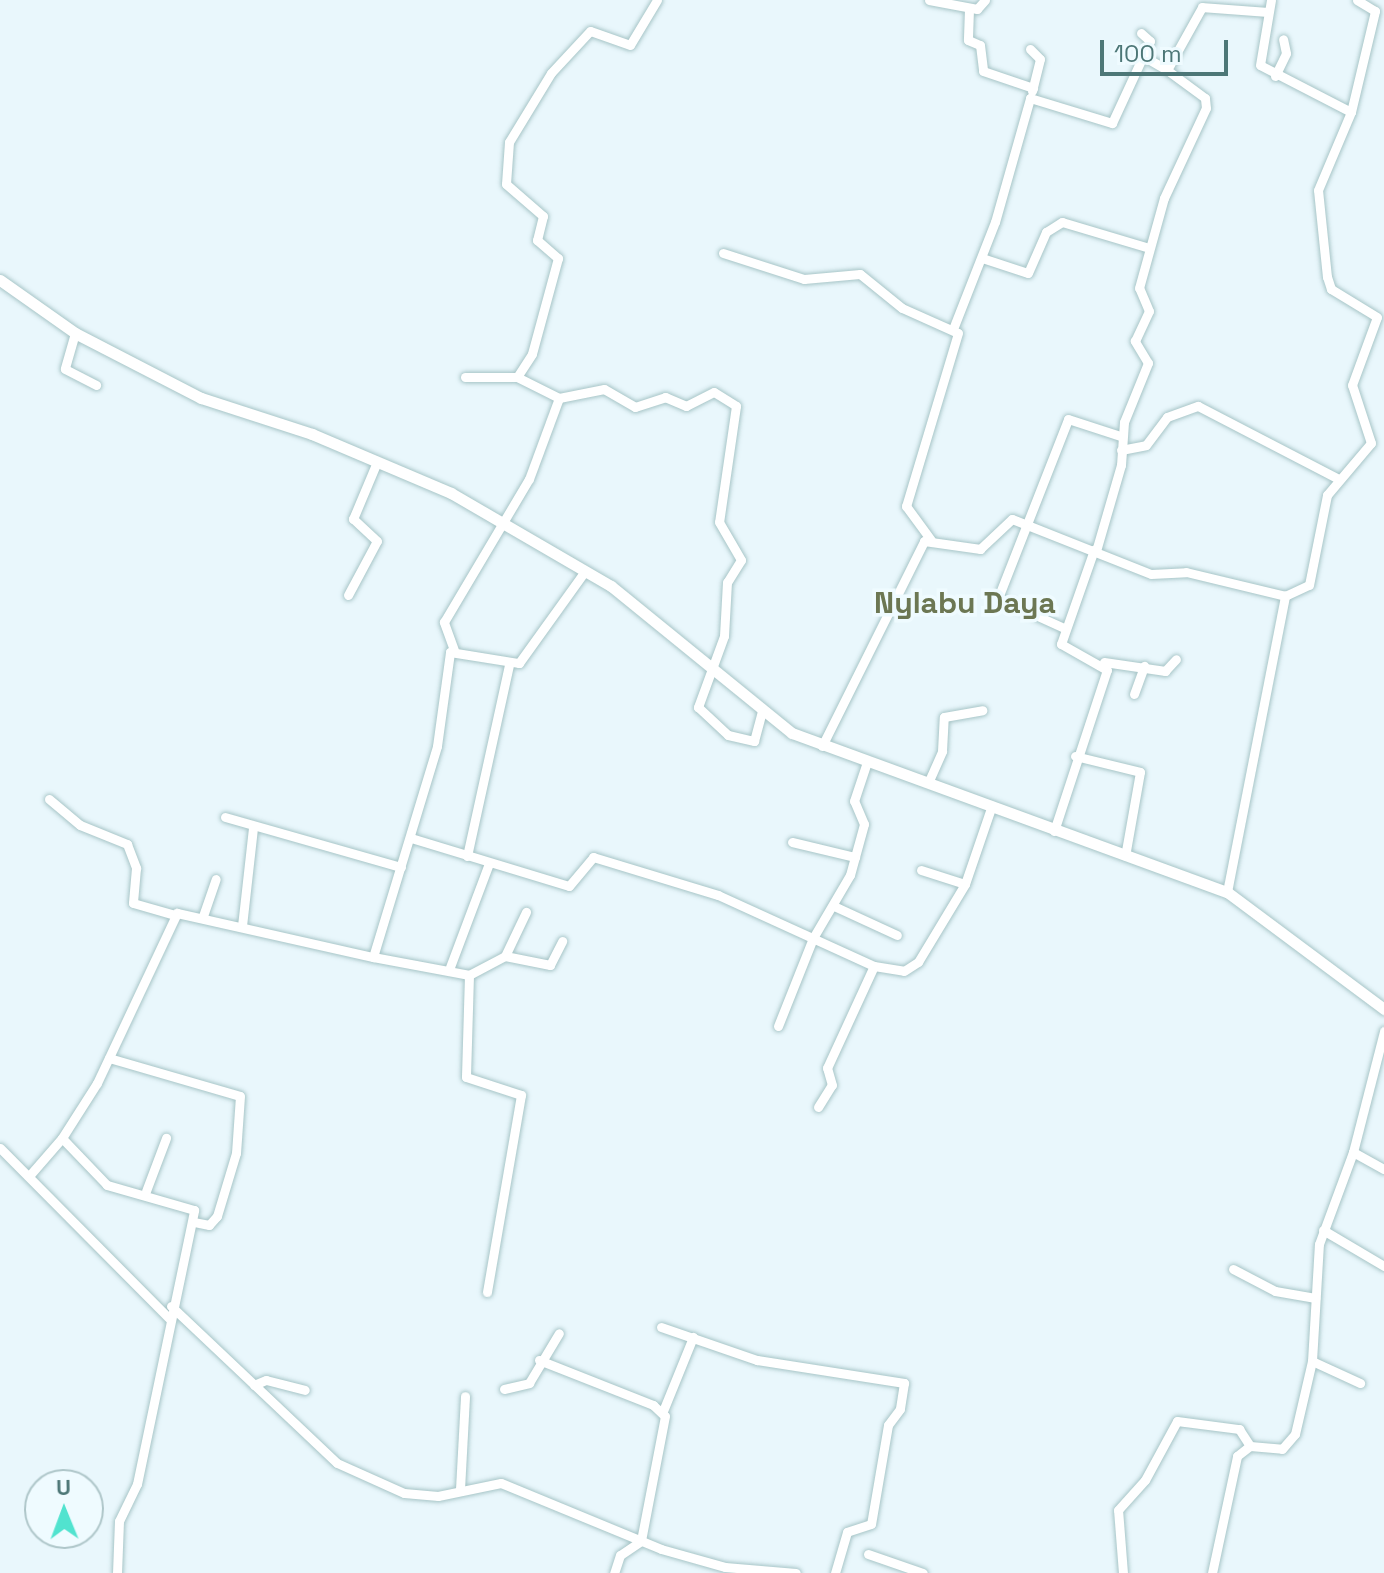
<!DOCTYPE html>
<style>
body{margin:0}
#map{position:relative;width:1384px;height:1573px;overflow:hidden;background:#e9f7fc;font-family:"Space Grotesk",sans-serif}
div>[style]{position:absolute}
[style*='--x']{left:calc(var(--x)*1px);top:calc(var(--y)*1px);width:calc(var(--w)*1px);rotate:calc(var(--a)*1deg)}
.roads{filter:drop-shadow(0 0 2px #a7c5c7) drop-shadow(0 0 2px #a7c5c7)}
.minor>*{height:9px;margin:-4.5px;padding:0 4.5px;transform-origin:4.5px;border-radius:4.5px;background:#fff}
.tertiary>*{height:11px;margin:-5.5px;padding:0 5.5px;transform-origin:5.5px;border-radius:5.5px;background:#fff}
span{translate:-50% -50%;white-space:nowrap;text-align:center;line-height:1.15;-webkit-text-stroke:7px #effbff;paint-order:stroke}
.quarter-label{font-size:30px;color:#6c7753;font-weight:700}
.north{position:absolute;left:24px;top:1469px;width:80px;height:80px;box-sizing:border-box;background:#effbff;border:2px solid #aec6c9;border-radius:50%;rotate:359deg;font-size:22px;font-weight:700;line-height:32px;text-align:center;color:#4d7777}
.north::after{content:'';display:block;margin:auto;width:28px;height:36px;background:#51e3cf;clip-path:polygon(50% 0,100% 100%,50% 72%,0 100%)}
.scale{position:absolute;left:1100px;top:40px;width:128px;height:36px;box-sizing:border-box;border:4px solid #4d7777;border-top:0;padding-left:10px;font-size:24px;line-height:28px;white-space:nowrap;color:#4d7777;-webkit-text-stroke:6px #effbff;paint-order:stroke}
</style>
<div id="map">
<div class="roads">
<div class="minor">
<i style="--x:657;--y:0;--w:52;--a:121"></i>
<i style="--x:630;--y:45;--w:42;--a:-160.7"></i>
<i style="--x:590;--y:31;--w:57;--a:132.9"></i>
<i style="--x:551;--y:73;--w:81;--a:121.3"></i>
<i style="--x:509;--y:142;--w:42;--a:94.1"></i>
<i style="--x:506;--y:184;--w:49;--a:40.9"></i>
<i style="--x:543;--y:216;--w:25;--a:104"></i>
<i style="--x:537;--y:240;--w:28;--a:41"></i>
<i style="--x:558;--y:258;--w:99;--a:105.2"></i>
<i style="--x:532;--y:354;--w:27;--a:123"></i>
<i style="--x:517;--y:377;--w:47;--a:26.6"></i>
<i style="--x:559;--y:398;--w:46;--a:-11.3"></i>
<i style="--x:604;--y:389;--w:36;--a:30"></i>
<i style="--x:635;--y:407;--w:32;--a:-18"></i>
<i style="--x:665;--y:397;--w:23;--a:23"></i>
<i style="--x:686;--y:406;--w:31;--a:-27"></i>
<i style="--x:714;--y:392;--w:26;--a:32"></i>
<i style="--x:736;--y:406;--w:117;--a:98.3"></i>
<i style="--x:719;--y:522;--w:44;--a:59.9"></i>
<i style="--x:741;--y:560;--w:26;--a:122"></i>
<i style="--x:727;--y:582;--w:54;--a:93.2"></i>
<i style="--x:724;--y:636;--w:76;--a:110.1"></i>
<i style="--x:698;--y:707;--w:41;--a:43"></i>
<i style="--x:728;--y:735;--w:27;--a:13"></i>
<i style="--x:754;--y:741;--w:30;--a:-75"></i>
<i style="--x:929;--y:0;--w:49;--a:10.6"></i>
<i style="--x:977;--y:9;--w:12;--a:-48"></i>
<i style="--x:969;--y:9;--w:31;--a:92"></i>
<i style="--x:968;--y:40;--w:13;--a:23"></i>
<i style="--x:980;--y:45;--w:26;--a:83"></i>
<i style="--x:983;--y:71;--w:53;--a:18.8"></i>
<i style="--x:1141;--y:33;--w:12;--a:42"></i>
<i style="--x:1150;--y:41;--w:17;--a:115"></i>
<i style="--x:1030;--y:49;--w:14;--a:45"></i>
<i style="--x:1040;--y:59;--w:33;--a:104"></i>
<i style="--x:1275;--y:76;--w:25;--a:-64"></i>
<i style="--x:1286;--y:53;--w:14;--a:-102"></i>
<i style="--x:1351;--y:112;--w:104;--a:-76.6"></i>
<i style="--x:1375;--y:11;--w:21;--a:-149"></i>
<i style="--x:723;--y:253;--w:85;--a:17.8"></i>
<i style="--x:804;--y:279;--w:56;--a:-5.1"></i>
<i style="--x:860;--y:274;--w:54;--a:39"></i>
<i style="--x:902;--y:308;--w:61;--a:24.1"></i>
<i style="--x:958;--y:333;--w:181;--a:106.7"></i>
<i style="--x:906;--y:506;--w:42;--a:53.7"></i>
<i style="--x:982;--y:258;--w:48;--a:18.1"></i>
<i style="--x:1028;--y:273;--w:45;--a:-66.3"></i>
<i style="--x:1046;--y:232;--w:19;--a:-32"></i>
<i style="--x:1062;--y:222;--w:91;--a:16.6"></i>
<i style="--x:953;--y:329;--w:115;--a:-68.6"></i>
<i style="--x:995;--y:222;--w:129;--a:-74.2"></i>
<i style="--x:1030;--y:98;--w:86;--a:17"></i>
<i style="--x:1112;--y:123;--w:74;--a:-65.2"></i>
<i style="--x:1143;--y:56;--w:28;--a:30"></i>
<i style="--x:75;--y:333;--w:37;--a:106"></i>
<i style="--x:65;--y:369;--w:35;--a:27"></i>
<i style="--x:465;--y:377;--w:52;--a:0"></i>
<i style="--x:1121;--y:450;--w:25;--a:-11"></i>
<i style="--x:1146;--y:445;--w:35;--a:-53"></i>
<i style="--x:1167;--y:417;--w:33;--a:-20"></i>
<i style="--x:1198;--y:406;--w:159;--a:27.4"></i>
<i style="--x:1096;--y:551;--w:90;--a:-73.8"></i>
<i style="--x:1121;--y:465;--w:43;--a:-86"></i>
<i style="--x:1124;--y:422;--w:64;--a:-67.9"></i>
<i style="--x:1148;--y:363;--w:26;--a:-121"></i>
<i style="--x:1135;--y:341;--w:33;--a:-65"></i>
<i style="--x:1149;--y:311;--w:25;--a:-113"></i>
<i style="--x:1139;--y:288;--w:93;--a:-74.5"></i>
<i style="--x:1164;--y:198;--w:99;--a:-65"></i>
<i style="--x:1206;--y:108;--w:10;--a:-96"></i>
<i style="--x:1205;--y:98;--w:47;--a:-143.6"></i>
<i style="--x:1167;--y:70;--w:72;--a:-60.9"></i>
<i style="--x:1202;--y:7;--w:65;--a:4.4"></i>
<i style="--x:348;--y:595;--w:61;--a:-61.8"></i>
<i style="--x:377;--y:541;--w:33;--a:-137"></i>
<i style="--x:353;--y:519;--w:62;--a:-67.2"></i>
<i style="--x:1064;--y:628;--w:72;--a:-155.6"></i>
<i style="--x:998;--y:598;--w:192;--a:-68.6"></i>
<i style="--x:1068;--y:419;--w:55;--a:18.1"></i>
<i style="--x:454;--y:650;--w:30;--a:-110"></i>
<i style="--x:444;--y:622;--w:166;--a:-59.3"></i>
<i style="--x:529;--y:479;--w:86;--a:-69.7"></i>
<i style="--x:1104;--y:662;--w:62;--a:8.4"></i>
<i style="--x:1165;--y:671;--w:16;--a:-47"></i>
<i style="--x:1134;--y:694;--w:30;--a:-70"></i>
<i style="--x:822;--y:746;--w:229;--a:-63.5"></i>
<i style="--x:924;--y:541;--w:57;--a:8.1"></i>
<i style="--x:980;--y:549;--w:44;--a:-43.2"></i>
<i style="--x:1012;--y:519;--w:149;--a:21.6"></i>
<i style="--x:1151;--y:574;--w:35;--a:-3"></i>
<i style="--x:1186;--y:572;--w:102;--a:13.6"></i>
<i style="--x:1285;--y:596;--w:26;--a:-25"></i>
<i style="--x:1309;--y:585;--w:92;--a:-78.7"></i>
<i style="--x:1327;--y:495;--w:68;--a:-49.8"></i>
<i style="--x:1371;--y:443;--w:61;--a:-108.1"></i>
<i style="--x:1352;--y:385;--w:72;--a:-69.8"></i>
<i style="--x:1377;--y:317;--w:54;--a:-148.7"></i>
<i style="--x:1331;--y:289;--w:13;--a:-108"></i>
<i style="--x:1327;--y:277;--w:87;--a:-95.9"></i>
<i style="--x:1318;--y:190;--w:85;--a:-67.1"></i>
<i style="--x:1351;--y:112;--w:102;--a:-152.7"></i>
<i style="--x:1260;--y:65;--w:66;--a:-80.4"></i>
<i style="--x:1075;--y:756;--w:67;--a:13.8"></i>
<i style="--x:1140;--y:772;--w:85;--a:100.1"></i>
<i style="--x:928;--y:783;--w:35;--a:-66"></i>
<i style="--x:942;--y:751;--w:34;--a:-87"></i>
<i style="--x:944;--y:717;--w:39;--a:-10"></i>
<i style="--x:49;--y:799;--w:40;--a:40"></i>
<i style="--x:80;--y:825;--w:51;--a:22"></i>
<i style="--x:127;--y:844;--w:26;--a:69"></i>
<i style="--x:136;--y:868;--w:35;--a:95"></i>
<i style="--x:133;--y:903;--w:44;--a:15.9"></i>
<i style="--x:225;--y:817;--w:183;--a:15.9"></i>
<i style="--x:1054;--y:831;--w:169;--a:-71.8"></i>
<i style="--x:1107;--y:670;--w:53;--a:-150.5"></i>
<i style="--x:1061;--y:644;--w:100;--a:-70.7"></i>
<i style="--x:411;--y:838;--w:165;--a:16.9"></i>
<i style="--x:569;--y:886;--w:38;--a:-50"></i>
<i style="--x:593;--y:857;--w:131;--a:16.9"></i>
<i style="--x:718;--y:895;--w:171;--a:24.5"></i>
<i style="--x:874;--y:966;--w:30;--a:9"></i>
<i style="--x:904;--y:971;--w:17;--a:-33"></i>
<i style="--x:918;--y:962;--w:91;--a:-58.9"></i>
<i style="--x:965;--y:884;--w:80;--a:-71.1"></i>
<i style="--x:792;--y:842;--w:65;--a:13.4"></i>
<i style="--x:467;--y:856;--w:196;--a:-77.6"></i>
<i style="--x:921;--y:870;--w:46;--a:17.7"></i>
<i style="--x:1227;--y:892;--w:302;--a:-78.9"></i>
<i style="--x:836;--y:907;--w:67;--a:24.7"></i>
<i style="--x:203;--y:916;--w:39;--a:-71"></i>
<i style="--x:242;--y:926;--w:99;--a:-83.6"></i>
<i style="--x:505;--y:956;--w:49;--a:-64.5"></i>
<i style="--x:373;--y:957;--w:98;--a:10.6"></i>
<i style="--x:469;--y:975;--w:102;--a:91.7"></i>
<i style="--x:466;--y:1077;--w:58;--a:18.1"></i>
<i style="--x:521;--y:1095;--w:200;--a:99.8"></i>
<i style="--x:450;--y:967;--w:111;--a:-69.4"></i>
<i style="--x:469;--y:975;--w:41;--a:-27.8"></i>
<i style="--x:505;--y:956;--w:46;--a:11.3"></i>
<i style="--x:550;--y:965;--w:27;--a:-63"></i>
<i style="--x:778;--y:1026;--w:95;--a:-68.3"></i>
<i style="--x:813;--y:938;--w:73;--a:-59.6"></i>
<i style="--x:850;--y:875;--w:53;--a:-74.6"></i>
<i style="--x:864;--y:824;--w:25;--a:-113"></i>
<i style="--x:854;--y:801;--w:41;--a:-71.6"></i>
<i style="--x:109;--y:1058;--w:136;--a:16.2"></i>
<i style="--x:240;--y:1096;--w:57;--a:94"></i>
<i style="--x:236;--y:1153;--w:66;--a:106.8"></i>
<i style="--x:217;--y:1216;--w:12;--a:132"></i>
<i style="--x:209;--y:1225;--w:16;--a:-169"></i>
<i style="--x:818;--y:1107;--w:26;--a:-58"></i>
<i style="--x:832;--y:1085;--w:18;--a:-106"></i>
<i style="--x:827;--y:1068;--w:112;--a:-65.3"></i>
<i style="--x:0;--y:1148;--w:240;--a:45.2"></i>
<i style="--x:1353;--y:1152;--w:35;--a:29"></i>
<i style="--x:29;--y:1176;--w:50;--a:-49"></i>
<i style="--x:146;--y:1191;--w:57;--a:-69.3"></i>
<i style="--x:1323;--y:1230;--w:71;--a:30.5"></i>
<i style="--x:1233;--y:1269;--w:47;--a:27.6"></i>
<i style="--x:1275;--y:1291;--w:41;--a:9.9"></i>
<i style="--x:171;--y:1306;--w:228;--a:43.4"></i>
<i style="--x:337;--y:1463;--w:73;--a:24.1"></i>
<i style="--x:404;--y:1493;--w:34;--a:5"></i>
<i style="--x:438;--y:1496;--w:64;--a:-11.7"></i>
<i style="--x:501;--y:1483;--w:173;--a:22.4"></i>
<i style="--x:661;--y:1549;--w:66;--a:15.7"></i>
<i style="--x:725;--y:1567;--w:71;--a:4.8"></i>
<i style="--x:661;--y:1327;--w:102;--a:19"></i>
<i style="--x:757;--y:1360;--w:149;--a:8.9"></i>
<i style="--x:904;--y:1383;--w:26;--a:99"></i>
<i style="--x:900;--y:1409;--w:20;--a:127"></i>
<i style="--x:888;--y:1425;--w:100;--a:99.7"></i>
<i style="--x:871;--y:1524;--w:25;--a:162"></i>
<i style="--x:847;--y:1532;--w:43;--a:106.3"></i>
<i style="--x:539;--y:1360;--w:123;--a:21.5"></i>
<i style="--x:653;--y:1405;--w:16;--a:43"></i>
<i style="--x:665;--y:1416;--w:127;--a:100.9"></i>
<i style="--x:641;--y:1541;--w:25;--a:146"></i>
<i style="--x:620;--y:1555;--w:19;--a:108"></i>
<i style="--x:1312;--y:1361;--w:53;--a:24.6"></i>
<i style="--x:254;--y:1385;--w:13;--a:-23"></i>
<i style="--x:266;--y:1380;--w:40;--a:14.4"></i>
<i style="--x:504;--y:1389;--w:26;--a:-13"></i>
<i style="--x:529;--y:1383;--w:58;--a:-59"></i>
<i style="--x:663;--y:1411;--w:80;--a:-67.9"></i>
<i style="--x:460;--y:1489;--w:93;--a:-86.9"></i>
<i style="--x:868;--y:1554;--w:58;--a:19.1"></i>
<i style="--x:117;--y:1573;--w:52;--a:-87.8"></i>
<i style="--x:119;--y:1521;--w:41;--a:-64.1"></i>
<i style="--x:137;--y:1484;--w:280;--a:-78.2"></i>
<i style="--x:194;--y:1210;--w:91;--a:-164"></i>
<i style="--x:107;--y:1185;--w:65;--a:-133.8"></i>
<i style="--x:62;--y:1138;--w:65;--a:-57.5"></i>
<i style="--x:97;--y:1083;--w:188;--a:-64.8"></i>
<i style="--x:177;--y:913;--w:201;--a:12.7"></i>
<i style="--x:373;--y:957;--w:220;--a:-73.1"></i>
<i style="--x:437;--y:746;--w:95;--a:-82.1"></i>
<i style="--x:450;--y:652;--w:70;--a:9.1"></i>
<i style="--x:519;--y:663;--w:113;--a:-54.3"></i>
<i style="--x:1123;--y:1573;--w:63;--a:-94.5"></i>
<i style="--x:1118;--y:1510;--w:40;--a:-48"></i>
<i style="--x:1145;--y:1480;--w:67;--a:-61.5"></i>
<i style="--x:1177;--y:1421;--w:63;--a:7.4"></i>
<i style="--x:1239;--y:1429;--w:20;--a:57"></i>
<i style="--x:1212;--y:1573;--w:120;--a:-77.9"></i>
<i style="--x:1237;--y:1456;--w:16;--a:-38"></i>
<i style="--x:1250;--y:1446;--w:32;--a:5"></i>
<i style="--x:1282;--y:1449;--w:20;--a:-49"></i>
<i style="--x:1295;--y:1434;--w:75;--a:-76.9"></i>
<i style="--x:1312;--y:1361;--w:117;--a:-86.6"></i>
<i style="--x:1319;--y:1244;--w:98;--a:-69.7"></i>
<i style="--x:1353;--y:1152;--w:125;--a:-75.6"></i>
</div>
<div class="tertiary">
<i style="--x:0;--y:280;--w:92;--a:35.2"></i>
<i style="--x:75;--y:333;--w:142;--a:27.3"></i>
<i style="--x:201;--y:398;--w:117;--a:18"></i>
<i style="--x:312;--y:434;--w:151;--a:23"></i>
<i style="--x:451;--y:493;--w:185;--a:30.2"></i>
<i style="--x:611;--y:586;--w:233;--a:39.1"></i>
<i style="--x:792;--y:733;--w:463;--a:20.1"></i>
<i style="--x:1227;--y:892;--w:196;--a:36.7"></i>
</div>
</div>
<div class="quarter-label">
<span style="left:965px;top:603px">Nylabu Daya</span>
</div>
<div class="north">U</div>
<div class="scale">100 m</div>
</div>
